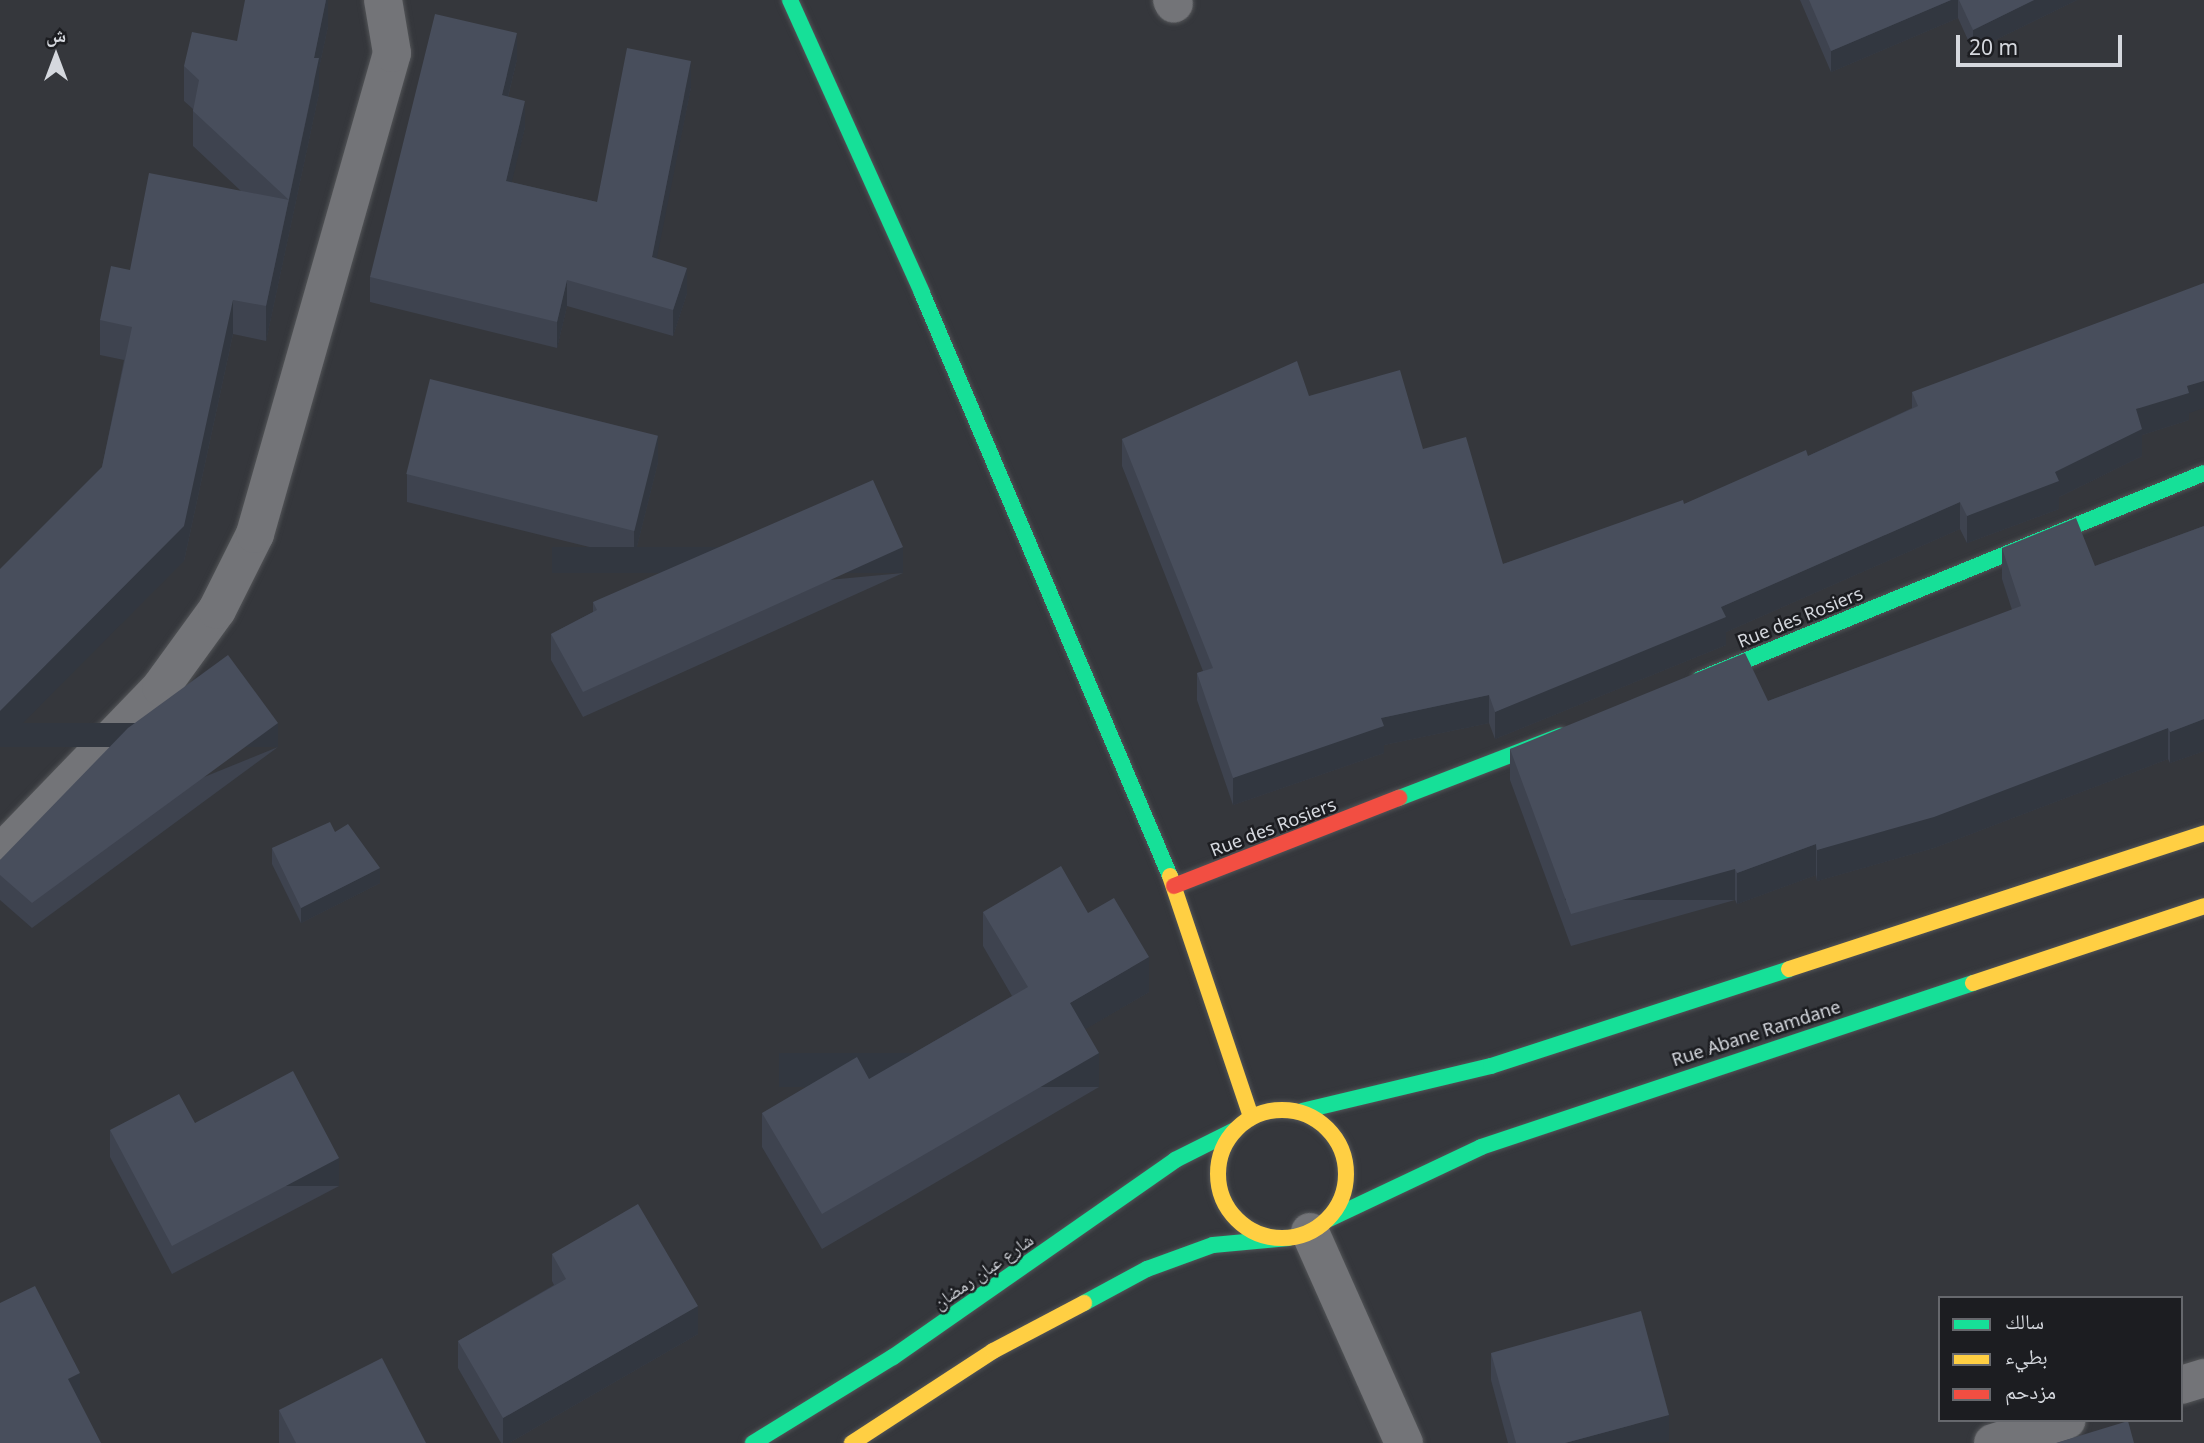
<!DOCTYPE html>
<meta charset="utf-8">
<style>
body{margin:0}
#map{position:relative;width:2204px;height:1443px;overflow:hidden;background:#35373c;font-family:"Noto Sans","Noto Naskh Arabic",sans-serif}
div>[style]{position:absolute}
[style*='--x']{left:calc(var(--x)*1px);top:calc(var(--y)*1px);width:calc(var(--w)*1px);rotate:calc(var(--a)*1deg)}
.roads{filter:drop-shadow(0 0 2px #525457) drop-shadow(0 0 2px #525457)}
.street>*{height:38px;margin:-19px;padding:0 19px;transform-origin:19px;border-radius:19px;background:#737478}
.fast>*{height:16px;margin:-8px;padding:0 8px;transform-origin:8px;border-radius:8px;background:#16e098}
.slow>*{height:16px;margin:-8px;padding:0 8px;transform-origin:8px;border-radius:8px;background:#ffcf43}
.slow>.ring{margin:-8px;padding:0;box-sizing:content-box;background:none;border:16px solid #ffcf43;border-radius:50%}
.jam>*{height:16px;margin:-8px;padding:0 8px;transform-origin:8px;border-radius:8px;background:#f24e42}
.wall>*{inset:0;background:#3e434f}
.shaded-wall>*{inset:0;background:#323740;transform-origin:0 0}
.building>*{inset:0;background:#484e5c;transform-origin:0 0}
span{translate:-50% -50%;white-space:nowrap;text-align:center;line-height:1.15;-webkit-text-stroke:5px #1c1d21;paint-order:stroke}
.street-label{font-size:18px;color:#d5d8de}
.legend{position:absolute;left:1938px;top:1296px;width:245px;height:126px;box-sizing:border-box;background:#1c1d21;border:2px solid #66686d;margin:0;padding:9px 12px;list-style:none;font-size:21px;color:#d5d8de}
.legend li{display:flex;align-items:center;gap:14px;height:35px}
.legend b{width:35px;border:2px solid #66686d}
.north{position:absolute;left:21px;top:21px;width:70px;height:70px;-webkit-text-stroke:5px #1c1d21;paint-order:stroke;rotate:0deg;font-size:19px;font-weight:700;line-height:28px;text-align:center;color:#d5d8de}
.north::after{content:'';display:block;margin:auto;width:24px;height:32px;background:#d5d8de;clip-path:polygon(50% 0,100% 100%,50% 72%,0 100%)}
.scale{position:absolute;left:1956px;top:35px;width:166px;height:32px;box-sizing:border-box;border:4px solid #d5d8de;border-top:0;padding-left:9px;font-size:21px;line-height:24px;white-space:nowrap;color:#d5d8de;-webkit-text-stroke:5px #1c1d21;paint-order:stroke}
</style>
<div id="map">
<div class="roads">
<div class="street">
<i style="--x:1172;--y:0;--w:4;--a:63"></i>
<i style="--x:0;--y:854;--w:232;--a:-46"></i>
<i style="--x:161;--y:687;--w:95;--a:-54"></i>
<i style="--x:217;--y:610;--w:85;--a:-63.4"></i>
<i style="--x:255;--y:534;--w:500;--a:-74.1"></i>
<i style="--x:392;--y:53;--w:54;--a:-99.6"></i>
<i style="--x:1310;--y:1232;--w:231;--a:66"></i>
<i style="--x:2181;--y:1385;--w:24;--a:-17"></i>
<i style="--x:1993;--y:1443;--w:77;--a:-17.3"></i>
</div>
<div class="fast">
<i style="--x:790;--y:0;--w:321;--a:65.7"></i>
<i style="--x:922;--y:293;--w:634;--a:66.96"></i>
<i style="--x:1700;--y:679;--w:544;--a:-22.23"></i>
<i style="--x:1399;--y:798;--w:173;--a:-21.1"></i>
<i style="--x:1302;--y:1111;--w:194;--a:-13.4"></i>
<i style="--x:1491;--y:1066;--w:313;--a:-18"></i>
<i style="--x:1329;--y:1219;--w:168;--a:-25.3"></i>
<i style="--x:1481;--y:1147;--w:519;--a:-18.43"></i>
<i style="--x:1084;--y:1303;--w:72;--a:-28.4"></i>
<i style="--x:1147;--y:1269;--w:70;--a:-20"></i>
<i style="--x:1213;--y:1245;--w:76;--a:-5.3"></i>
<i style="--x:753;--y:1443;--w:164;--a:-31.6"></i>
<i style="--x:893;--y:1357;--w:344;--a:-34.9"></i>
<i style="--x:1175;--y:1160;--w:65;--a:-26.6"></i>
</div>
<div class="slow">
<i style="--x:1170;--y:876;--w:254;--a:71.4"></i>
<i style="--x:1789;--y:969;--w:437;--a:-18.1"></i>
<i style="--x:1973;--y:983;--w:243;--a:-18.4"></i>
<i class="ring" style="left:1218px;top:1110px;width:112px;height:112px"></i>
<i style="--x:852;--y:1443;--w:168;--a:-33.1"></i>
<i style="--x:993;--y:1351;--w:103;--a:-27.8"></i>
</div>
<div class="jam">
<i style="--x:1174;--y:886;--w:242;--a:-21.4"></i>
</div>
</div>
<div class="wall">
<i style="clip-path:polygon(328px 0,328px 26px,319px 68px,319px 93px,266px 341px,233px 334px,184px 561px,102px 467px,124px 360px,100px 355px,100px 320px,241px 191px,193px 146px,193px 109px,184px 101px,184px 66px,237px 41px)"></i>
<i style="clip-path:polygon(1800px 0,2077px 0,1973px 51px,1958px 18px,1831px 72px)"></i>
<i style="clip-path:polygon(517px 59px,508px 97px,525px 127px,511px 182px,597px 202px,691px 87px,656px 258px,687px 293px,673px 336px,567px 306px,557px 348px,370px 302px,370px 277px)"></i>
<i style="clip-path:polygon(1912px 392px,2189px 413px,2189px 420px,2142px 435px,2142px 456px,2059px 497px,2059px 509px,1967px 543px,1960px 529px,1726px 632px,1726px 645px,1495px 739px,1489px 723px,1384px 745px,1384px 753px,1233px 805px,1197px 700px,1197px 673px,1203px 671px,1122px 466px,1122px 439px,1309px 396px,1423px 449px,1503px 564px,1684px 504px,1808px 456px,1912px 408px)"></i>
<i style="clip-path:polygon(658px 462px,634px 558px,407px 502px,407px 474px)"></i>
<i style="clip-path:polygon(2204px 526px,2204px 751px,2170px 763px,2168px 759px,1934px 848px,1817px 881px,1816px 875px,1737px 904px,1735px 900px,1571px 946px,1510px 780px,1510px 749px,1768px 701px,2012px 610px,2002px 579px,2002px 548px,2095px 566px)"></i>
<i style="clip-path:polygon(903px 573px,583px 717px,551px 660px,551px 634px,593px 612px,593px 602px)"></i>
<i style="clip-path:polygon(278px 747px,32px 928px,0 900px,0 860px)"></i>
<i style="clip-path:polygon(335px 832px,380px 883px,301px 923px,272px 864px,272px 848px)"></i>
<i style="clip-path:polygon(983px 912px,1088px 913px,1149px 992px,1085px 1029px,1099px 1087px,822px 1249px,762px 1147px,762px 1113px,869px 1079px,1012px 996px,983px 946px)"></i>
<i style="clip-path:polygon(195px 1123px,339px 1186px,172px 1274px,110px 1157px,110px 1130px)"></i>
<i style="clip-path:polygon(552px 1254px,698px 1334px,509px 1443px,501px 1443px,458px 1368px,458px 1341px,554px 1285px,552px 1281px)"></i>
<i style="clip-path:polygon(1491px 1353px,1669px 1442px,1508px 1443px,1491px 1380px)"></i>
<i style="clip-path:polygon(279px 1410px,426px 1443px,279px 1443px)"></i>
</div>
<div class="shaded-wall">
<i style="clip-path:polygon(326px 0,328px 0,328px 26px,319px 68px,319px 93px,266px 341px,266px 306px,314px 83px,314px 58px)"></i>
<i style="clip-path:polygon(1951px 0,1958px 0,1958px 18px,1831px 72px,1831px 51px)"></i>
<i style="clip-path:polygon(2034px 0,2077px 0,1973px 51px,1973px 30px)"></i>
<i style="clip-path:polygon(517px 33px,517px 59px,502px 121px,502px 95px)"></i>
<i style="clip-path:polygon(691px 61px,691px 87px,652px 282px,652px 257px)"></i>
<i style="clip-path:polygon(525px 101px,525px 127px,506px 206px,506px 181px)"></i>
<i style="clip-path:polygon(687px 268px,687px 293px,673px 336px,673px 310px)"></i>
<i style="clip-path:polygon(567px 280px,567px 306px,557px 348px,557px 322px)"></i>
<i style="clip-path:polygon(233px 300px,233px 334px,184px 561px,0 746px,0 711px)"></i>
<i style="clip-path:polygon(2204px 381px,2204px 408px,2189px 413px,2189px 420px,2142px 435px,2142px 456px,2059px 497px,2059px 509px,1967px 543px,1967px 516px,2055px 472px,2136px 409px,2187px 386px)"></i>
<i style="clip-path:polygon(658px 434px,658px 462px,634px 558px,634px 530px)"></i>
<i style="clip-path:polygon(1960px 502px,1960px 529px,1726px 632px,1726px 645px,1495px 739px,1495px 712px,1721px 607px)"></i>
<i style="left:903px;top:547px;width:26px;height:351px;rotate:90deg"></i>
<i style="clip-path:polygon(1489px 695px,1489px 723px,1384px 745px,1384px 753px,1233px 805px,1233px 778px,1381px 718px)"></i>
<i style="clip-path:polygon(2204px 719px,2204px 751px,2170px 763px,2170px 732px)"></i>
<i style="left:278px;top:723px;width:24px;height:305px;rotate:90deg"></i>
<i style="clip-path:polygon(2168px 728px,2168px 759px,1934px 848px,1817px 881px,1817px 850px)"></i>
<i style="clip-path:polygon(1816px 844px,1816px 875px,1737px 904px,1737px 873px)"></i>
<i style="clip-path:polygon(380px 868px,380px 883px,301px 923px,301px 908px)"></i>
<i style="left:1735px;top:869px;width:31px;height:170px;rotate:90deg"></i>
<i style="clip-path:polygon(1149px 957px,1149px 992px,1070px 1038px,1070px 1003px)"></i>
<i style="left:1099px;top:1053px;width:34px;height:320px;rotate:90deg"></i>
<i style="left:339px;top:1158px;width:28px;height:189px;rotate:90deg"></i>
<i style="clip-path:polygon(698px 1306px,698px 1334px,509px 1443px,503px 1443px,503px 1418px)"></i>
<i style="clip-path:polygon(80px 1373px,80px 1407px,68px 1379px)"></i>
<i style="clip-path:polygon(1669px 1415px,1669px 1442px,1565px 1443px)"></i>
</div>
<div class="building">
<i style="clip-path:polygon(245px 0,326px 0,314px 58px,319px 58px,266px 306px,233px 300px,184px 526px,0 711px,0 569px,102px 467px,132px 327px,100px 320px,111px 266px,130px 270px,149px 173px,289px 200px,193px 111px,199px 80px,184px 66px,192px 32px,237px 41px)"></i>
<i style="clip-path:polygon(1809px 0,1951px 0,1831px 51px)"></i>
<i style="clip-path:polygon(1959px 0,2034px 0,1973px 30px)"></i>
<i style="clip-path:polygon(435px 14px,517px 33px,502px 95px,525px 101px,506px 181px,597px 202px,627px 48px,691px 61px,652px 257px,687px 268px,673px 310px,567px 280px,557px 322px,370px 277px)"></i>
<i style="clip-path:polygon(2204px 283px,2204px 381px,2187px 386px,2189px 393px,2136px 409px,2142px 429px,2055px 472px,2059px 481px,1967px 516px,1960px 502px,1721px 607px,1726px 617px,1495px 712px,1489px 695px,1381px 718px,1384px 726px,1233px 778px,1197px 673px,1213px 668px,1122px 439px,1297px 361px,1309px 396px,1400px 370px,1423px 449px,1466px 437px,1503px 564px,1683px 500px,1684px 504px,1806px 450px,1808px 456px,1918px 406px,1912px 392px)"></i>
<i style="left:430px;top:379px;width:235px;height:98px;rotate:14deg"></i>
<i style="clip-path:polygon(873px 480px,903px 547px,583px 692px,551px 634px,597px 610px,593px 602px)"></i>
<i style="clip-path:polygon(2076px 518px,2095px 566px,2204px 526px,2204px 719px,2170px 732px,2168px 728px,1934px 817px,1817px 850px,1816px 844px,1737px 873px,1735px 869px,1571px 914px,1510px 749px,1745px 653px,1768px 701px,2021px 606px,2002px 548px)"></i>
<i style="clip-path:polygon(228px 655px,278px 723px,32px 903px,0 875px,0 860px,128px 728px)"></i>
<i style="clip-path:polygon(330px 822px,335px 832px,348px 824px,380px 868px,301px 908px,272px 848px)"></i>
<i style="clip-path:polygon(1061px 866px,1088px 913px,1114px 898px,1149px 957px,1070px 1003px,1099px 1053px,822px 1214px,762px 1113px,857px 1057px,869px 1079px,1028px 987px,983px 912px)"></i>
<i style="clip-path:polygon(293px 1071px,339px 1158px,172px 1246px,110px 1130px,179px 1094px,195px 1123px)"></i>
<i style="clip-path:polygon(638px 1204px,698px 1306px,503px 1418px,458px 1341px,566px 1279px,552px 1254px)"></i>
<i style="clip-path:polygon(35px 1286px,80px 1373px,68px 1379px,101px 1443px,0 1443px,0 1303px)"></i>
<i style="clip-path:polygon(1641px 1311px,1669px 1415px,1565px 1443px,1516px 1443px,1491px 1353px)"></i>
<i style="clip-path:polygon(382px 1358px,426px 1443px,296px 1443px,279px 1410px)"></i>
<i style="clip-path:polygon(2128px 1421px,2134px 1443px,2056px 1443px)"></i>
</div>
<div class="street-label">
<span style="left:1800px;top:617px;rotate:-22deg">Rue des Rosiers</span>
<span style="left:1273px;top:827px;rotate:-21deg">Rue des Rosiers</span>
<span style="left:1756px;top:1033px;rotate:-18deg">Rue Abane Ramdane</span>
<span style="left:983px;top:1271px;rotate:-35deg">شارع عبان رمضان</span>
</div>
<ul class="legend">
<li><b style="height:9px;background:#16e098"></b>سالك</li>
<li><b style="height:9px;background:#ffcf43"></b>بطيء</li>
<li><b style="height:9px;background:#f24e42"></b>مزدحم</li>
</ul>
<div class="north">ش</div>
<div class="scale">20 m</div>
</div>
